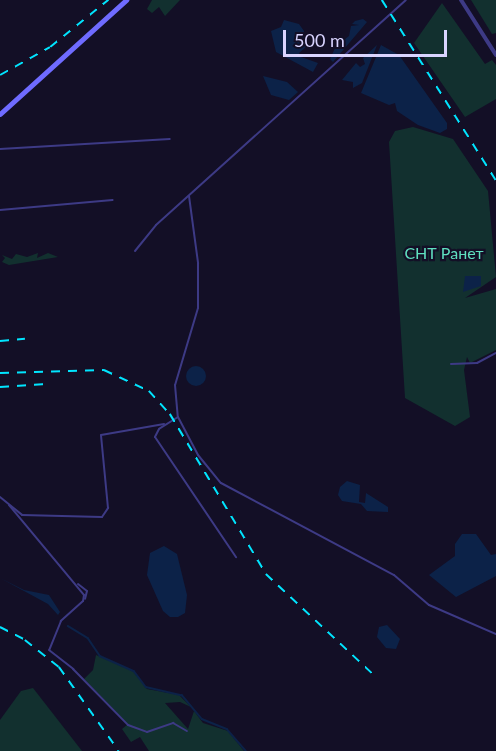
<!DOCTYPE html>
<meta charset="utf-8">
<style>
body{margin:0}
#map{position:relative;width:496px;height:751px;overflow:hidden;background:#130f26;font-family:Lato,sans-serif}
div>[style]{position:absolute}
[style*='--x']{left:calc(var(--x)*1px);top:calc(var(--y)*1px);width:calc(var(--w)*1px);rotate:calc(var(--a)*1deg)}
.green>*{inset:0;background:#12302f}
.water>*{inset:0;background:#0c2248}
.round{border-radius:50%}
.stream>*{height:1.5px;margin:-0.75px;padding:0 0.75px;transform-origin:0.75px;border-radius:0.75px;background:#0c2248}
.minor>*{height:2px;margin:-1px;padding:0 1px;transform-origin:1px;border-radius:1px;background:#3d3a85}
.tertiary>*{height:4px;margin:-2px;padding:0 2px;transform-origin:2px;border-radius:2px;background:#3d3a85}
.secondary>*{height:4.5px;margin:-2.25px;padding:0 2.25px;transform-origin:2.25px;border-radius:2.25px;background:#6f6bff}
.rail>*{height:1.5px;margin-top:-0.75px;transform-origin:0;background:repeating-linear-gradient(90deg,#00e5ff 0 9px,transparent 0 17px)}
span{translate:-50% -50%;white-space:nowrap;text-align:center;line-height:1.15;-webkit-text-stroke:4.5px #130f26;paint-order:stroke}
.park-label{font-size:16px;color:#5fe0c0}
.scale{position:absolute;left:283px;top:30px;width:164px;height:27px;box-sizing:border-box;border:3px solid #d9d4ff;border-top:0;padding-left:8px;font-size:18px;line-height:21px;white-space:nowrap;color:#d9d4ff;-webkit-text-stroke:4px #130f26;paint-order:stroke}
</style>
<div id="map">
<div class="green">
<i style="clip-path:polygon(152px 0,180px 0,165px 16px,159px 7px,152px 13px,147px 9px)"></i>
<i style="clip-path:polygon(471px 0,496px 0,496px 33px,492px 34px)"></i>
<i style="clip-path:polygon(442px 3px,485px 64px,492px 60px,496px 65px,496px 99px,465px 117px,414px 43px)"></i>
<i style="clip-path:polygon(413px 127px,453px 139px,488px 191px,496px 277px,465px 298px,496px 289px,496px 350px,470px 363px,467px 357px,464px 370px,470px 417px,455px 426px,405px 398px,389px 142px,395px 131px)"></i>
<i style="clip-path:polygon(38px 253px,37px 258px,48px 253px,58px 257px,9px 265px,2px 262px,5px 258px,2px 255px,12px 259px,16px 254px,27px 257px)"></i>
<i style="clip-path:polygon(96px 655px,133px 671px,147px 689px,179px 695px,191px 707px,180px 702px,165px 703px,188px 729px,194px 711px,203px 723px,228px 731px,244px 751px,149px 751px,140px 737px,131px 742px,122px 729px,128px 724px,84px 679px,93px 670px)"></i>
<i style="clip-path:polygon(33px 688px,82px 751px,0 751px,0 720px,21px 691px)"></i>
</div>
<div class="water">
<i style="clip-path:polygon(363px 19px,367px 22px,333px 62px,330px 59px,336px 46px,349px 36px,351px 26px,359px 25px,352px 24px,355px 21px)"></i>
<i style="clip-path:polygon(284px 20px,299px 24px,304px 31px,306px 47px,299px 53px,301px 57px,318px 63px,313px 72px,276px 52px,271px 31px,281px 27px)"></i>
<i style="clip-path:polygon(377px 45px,362px 83px,353px 88px,353px 82px,342px 80px,356px 63px,360px 67px,365px 64px,363px 58px)"></i>
<i style="clip-path:polygon(381px 45px,399px 55px,447px 123px,447px 129px,440px 133px,418px 125px,397px 111px,395px 103px,389px 105px,361px 93px)"></i>
<i style="clip-path:polygon(263px 76px,287px 82px,298px 92px,289px 100px,271px 95px)"></i>
<i style="clip-path:polygon(465px 276px,481px 276px,481px 286px,463px 292px)"></i>
<i class="round" style="left:186px;top:366px;width:20px;height:20px"></i>
<i style="clip-path:polygon(347px 481px,360px 485px,359px 502px,365px 503px,366px 493px,388px 507px,388px 512px,367px 511px,361px 504px,342px 501px,338px 495px,340px 487px)"></i>
<i style="clip-path:polygon(462px 534px,476px 534px,491px 555px,496px 554px,496px 576px,456px 597px,429px 575px,455px 556px,455px 544px)"></i>
<i style="clip-path:polygon(164px 546px,177px 554px,187px 595px,185px 613px,178px 617px,170px 617px,163px 611px,147px 575px,150px 553px)"></i>
<i style="clip-path:polygon(0 578px,24px 590px,49px 595px,60px 612px,58px 615px,48px 604px)"></i>
<i style="clip-path:polygon(387px 625px,400px 639px,396px 649px,386px 648px,377px 637px,379px 627px)"></i>
</div>
<div class="stream">
<i style="--x:68;--y:626;--w:23;--a:31"></i>
<i style="--x:88;--y:638;--w:22;--a:56"></i>
<i style="--x:100;--y:656;--w:37;--a:24"></i>
<i style="--x:134;--y:671;--w:20;--a:53"></i>
<i style="--x:146;--y:687;--w:37;--a:13"></i>
<i style="--x:182;--y:695;--w:31;--a:50"></i>
<i style="--x:202;--y:719;--w:27;--a:22"></i>
<i style="--x:227;--y:729;--w:29;--a:49"></i>
</div>
<div class="minor">
<i style="--x:0;--y:149;--w:170;--a:-3.4"></i>
<i style="--x:189;--y:196;--w:68;--a:82.3"></i>
<i style="--x:198;--y:263;--w:45;--a:90"></i>
<i style="--x:198;--y:308;--w:80;--a:106.6"></i>
<i style="--x:175;--y:385;--w:32;--a:85"></i>
<i style="--x:178;--y:417;--w:22;--a:148"></i>
<i style="--x:159;--y:429;--w:9;--a:117"></i>
<i style="--x:155;--y:437;--w:145;--a:56"></i>
<i style="--x:0;--y:210;--w:113;--a:-5.1"></i>
<i style="--x:135;--y:251;--w:33;--a:-51"></i>
<i style="--x:156;--y:225;--w:336;--a:-42"></i>
<i style="--x:451;--y:364;--w:26;--a:-2"></i>
<i style="--x:477;--y:363;--w:21;--a:-28"></i>
<i style="--x:178;--y:417;--w:43;--a:62.2"></i>
<i style="--x:198;--y:455;--w:36;--a:51"></i>
<i style="--x:221;--y:483;--w:196;--a:28"></i>
<i style="--x:394;--y:575;--w:46;--a:40.6"></i>
<i style="--x:429;--y:605;--w:73;--a:23.4"></i>
<i style="--x:0;--y:497;--w:28;--a:39"></i>
<i style="--x:22;--y:515;--w:80;--a:1.4"></i>
<i style="--x:102;--y:517;--w:11;--a:-56"></i>
<i style="--x:108;--y:508;--w:73;--a:-95.5"></i>
<i style="--x:101;--y:435;--w:64;--a:-9.9"></i>
<i style="--x:9;--y:505;--w:117;--a:50.2"></i>
<i style="--x:84;--y:595;--w:6;--a:99"></i>
<i style="--x:83;--y:601;--w:30;--a:138"></i>
<i style="--x:61;--y:621;--w:31;--a:112"></i>
<i style="--x:49;--y:650;--w:31;--a:38"></i>
<i style="--x:73;--y:669;--w:78;--a:45.5"></i>
<i style="--x:128;--y:725;--w:20;--a:20"></i>
<i style="--x:147;--y:732;--w:28;--a:-19"></i>
<i style="--x:173;--y:723;--w:16;--a:30"></i>
<i style="--x:78;--y:584;--w:11;--a:38"></i>
<i style="--x:87;--y:591;--w:8;--a:104"></i>
</div>
<div class="tertiary">
<i style="--x:461;--y:0;--w:65;--a:57.5"></i>
</div>
<div class="secondary">
<i style="--x:0;--y:114;--w:170;--a:-42.1"></i>
</div>
<div class="rail">
<i style="--x:382;--y:0;--w:213;--a:57.7"></i>
<i style="--x:0;--y:75;--w:57;--a:-29.2"></i>
<i style="--x:50;--y:47;--w:75;--a:-39"></i>
<i style="--x:0;--y:341;--w:25;--a:-5"></i>
<i style="--x:0;--y:373;--w:104;--a:-1.7"></i>
<i style="--x:104;--y:370;--w:50;--a:25"></i>
<i style="--x:149;--y:391;--w:31;--a:48"></i>
<i style="--x:170;--y:414;--w:187;--a:59"></i>
<i style="--x:266;--y:574;--w:151;--a:43.1"></i>
<i style="--x:0;--y:387;--w:46;--a:-3.7"></i>
<i style="--x:0;--y:627;--w:28;--a:27"></i>
<i style="--x:25;--y:640;--w:43;--a:38.5"></i>
<i style="--x:59;--y:667;--w:103;--a:54.5"></i>
</div>
<div class="park-label">
<span style="left:444px;top:253px">СНТ Ранет</span>
</div>
<div class="scale">500 m</div>
</div>
